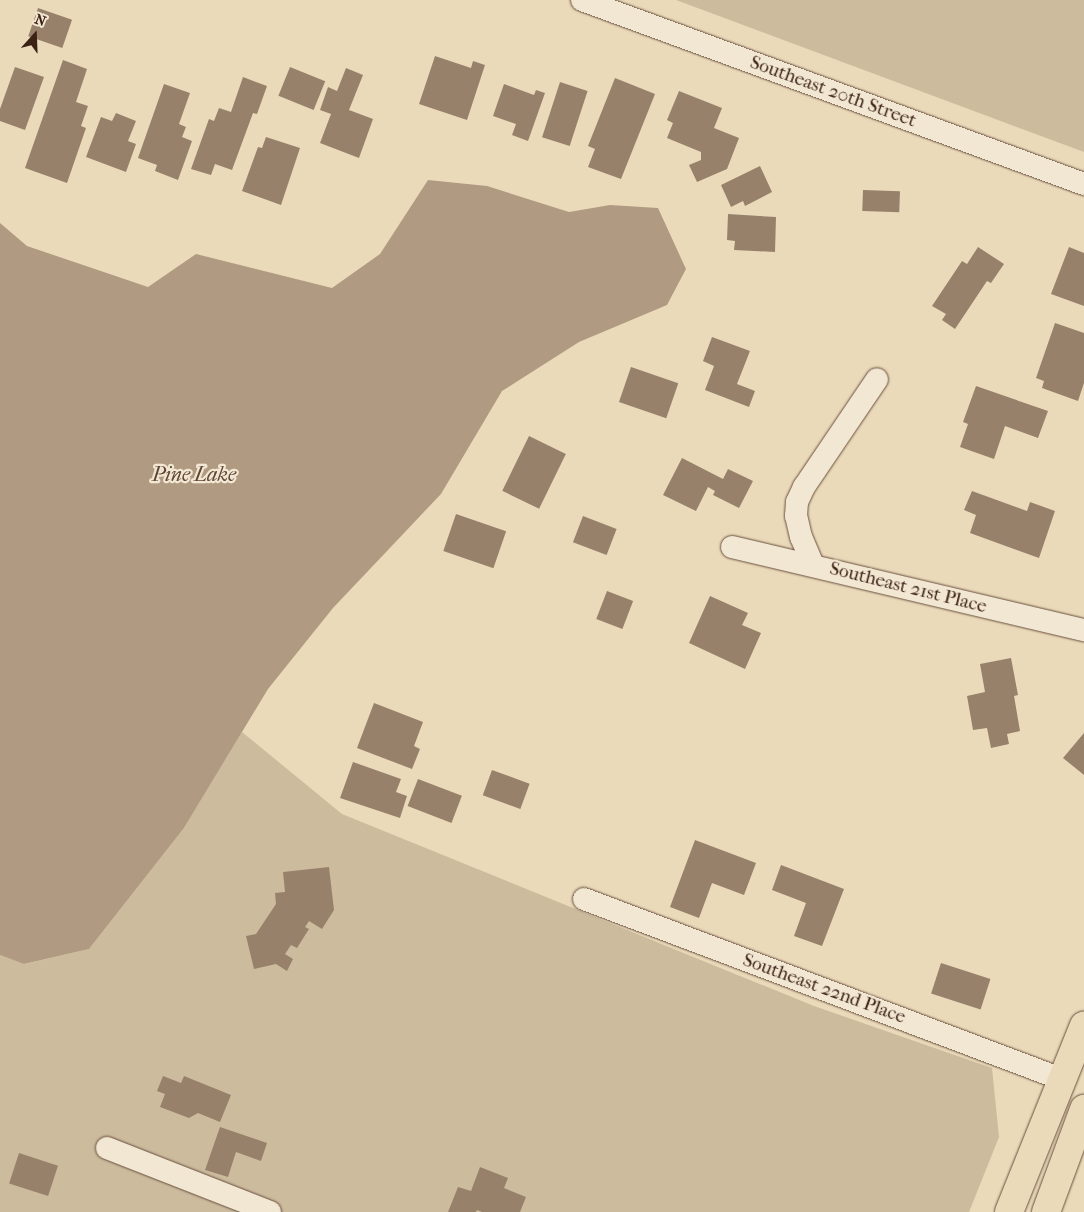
<!DOCTYPE html>
<style>
body{margin:0}
#map{position:relative;width:1084px;height:1212px;overflow:hidden;background:#ebdaba;font-family:"IM FELL French Canon",serif}
div>[style]{position:absolute}
[style*='--x']{left:calc(var(--x)*1px);top:calc(var(--y)*1px);width:calc(var(--w)*1px);rotate:calc(var(--a)*1deg)}
.green>*{inset:0;background:#cdbb9e}
.water>*{inset:0;background:#b09b82}
.building>*{inset:0;background:#97816b;transform-origin:0 0}
.roads{filter:drop-shadow(0 0 1px #684f3e) drop-shadow(0 0 1px #684f3e)}
.minor>*{height:22px;margin:-11px;padding:0 11px;transform-origin:11px;border-radius:11px;background:#f2e7d2}
.major>*{height:28px;margin:-14px;padding:0 14px;transform-origin:14px;border-radius:14px;background:#ebdaba}
span{translate:-50% -50%;white-space:nowrap;text-align:center;line-height:1.15;-webkit-text-stroke:4.5px #f2e7d2;paint-order:stroke}
.street-label{font-size:19px;color:#3c2115}
.water-label{font-size:20px;color:#5f4636;font-style:italic}
.north{position:absolute;left:10px;top:10px;width:50px;height:50px;-webkit-text-stroke:4px #f2e7d2;paint-order:stroke;rotate:20deg;font-size:14px;font-weight:700;line-height:20px;text-align:center;color:#3c2115}
.north::after{content:'';display:block;margin:auto;width:18px;height:22px;background:#3c2115;clip-path:polygon(50% 0,100% 100%,50% 72%,0 100%)}
</style>
<div id="map">
<div class="green">
<i style="clip-path:polygon(676px 0,1084px 0,1084px 152px)"></i>
<i style="clip-path:polygon(242px 732px,342px 814px,814px 1006px,992px 1068px,999px 1137px,969px 1212px,0 1212px,0 955px,25px 964px,89px 949px,184px 828px)"></i>
</div>
<div class="water">
<i style="clip-path:polygon(428px 180px,487px 186px,569px 212px,610px 205px,658px 208px,686px 269px,667px 305px,579px 342px,502px 391px,441px 494px,333px 608px,268px 689px,184px 828px,89px 949px,24px 964px,0 955px,0 223px,27px 246px,148px 287px,196px 254px,332px 288px,380px 254px)"></i>
</div>
<div class="building">
<i style="left:38px;top:8px;width:36px;height:30px;rotate:19deg"></i>
<i style="clip-path:polygon(435px 56px,471px 68px,473px 61px,485px 65px,467px 120px,419px 104px)"></i>
<i style="clip-path:polygon(63px 60px,87px 69px,76px 102px,88px 106px,81px 126px,86px 128px,67px 183px,25px 168px)"></i>
<i style="clip-path:polygon(15px 67px,44px 77px,25px 130px,0 121px,0 109px)"></i>
<i style="left:290px;top:67px;width:38px;height:31px;rotate:22deg"></i>
<i style="clip-path:polygon(346px 68px,363px 75px,349px 110px,373px 119px,359px 158px,320px 143px,331px 114px,320px 110px,328px 87px,337px 91px)"></i>
<i style="clip-path:polygon(243px 77px,267px 86px,257px 114px,253px 113px,232px 170px,215px 164px,211px 175px,191px 169px,209px 119px,214px 121px,219px 108px,231px 112px)"></i>
<i style="clip-path:polygon(615px 78px,655px 94px,621px 179px,588px 167px,595px 149px,588px 146px)"></i>
<i style="left:560px;top:82px;width:29px;height:58px;rotate:18deg"></i>
<i style="clip-path:polygon(164px 84px,190px 93px,179px 124px,186px 127px,182px 137px,192px 141px,178px 180px,155px 171px,157px 165px,138px 158px)"></i>
<i style="clip-path:polygon(504px 84px,534px 95px,536px 90px,545px 93px,528px 141px,512px 135px,516px 124px,493px 116px)"></i>
<i style="clip-path:polygon(679px 91px,722px 108px,714px 128px,739px 138px,727px 169px,697px 182px,689px 165px,701px 160px,701px 152px,667px 138px,673px 123px,667px 120px)"></i>
<i style="clip-path:polygon(116px 113px,136px 121px,128px 141px,136px 144px,126px 172px,86px 157px,101px 117px,112px 121px)"></i>
<i style="clip-path:polygon(266px 137px,300px 148px,281px 205px,242px 191px,258px 147px,262px 148px)"></i>
<i style="clip-path:polygon(760px 166px,772px 192px,745px 206px,743px 201px,731px 207px,721px 185px)"></i>
<i style="left:863px;top:190px;width:37px;height:21px;rotate:2deg"></i>
<i style="clip-path:polygon(728px 214px,776px 217px,775px 252px,734px 250px,735px 241px,727px 240px)"></i>
<i style="clip-path:polygon(978px 247px,1004px 264px,991px 283px,987px 281px,955px 329px,942px 320px,946px 314px,932px 306px,962px 261px,967px 264px)"></i>
<i style="clip-path:polygon(1069px 247px,1084px 253px,1084px 306px,1051px 294px)"></i>
<i style="clip-path:polygon(1055px 323px,1084px 333px,1084px 383px,1078px 401px,1042px 388px,1044px 381px,1036px 378px)"></i>
<i style="clip-path:polygon(712px 337px,750px 351px,737px 384px,755px 391px,749px 407px,705px 390px,714px 366px,703px 361px)"></i>
<i style="left:631px;top:367px;width:50px;height:37px;rotate:19deg"></i>
<i style="clip-path:polygon(976px 386px,1048px 411px,1038px 438px,1005px 426px,994px 459px,960px 447px,968px 424px,963px 422px)"></i>
<i style="left:529px;top:436px;width:41px;height:61px;rotate:26deg"></i>
<i style="clip-path:polygon(682px 458px,723px 479px,728px 469px,753px 481px,739px 508px,713px 495px,715px 491px,708px 487px,696px 511px,663px 495px)"></i>
<i style="clip-path:polygon(972px 491px,1027px 511px,1030px 502px,1055px 511px,1039px 558px,970px 533px,976px 515px,964px 510px)"></i>
<i style="left:456px;top:514px;width:53px;height:39px;rotate:19deg"></i>
<i style="left:583px;top:516px;width:36px;height:28px;rotate:21deg"></i>
<i style="left:607px;top:591px;width:28px;height:30px;rotate:21deg"></i>
<i style="clip-path:polygon(710px 596px,748px 613px,742px 625px,761px 633px,745px 669px,689px 643px)"></i>
<i style="clip-path:polygon(1011px 658px,1018px 695px,1014px 696px,1020px 731px,1007px 734px,1009px 744px,991px 748px,987px 728px,973px 730px,967px 696px,985px 692px,980px 664px)"></i>
<i style="clip-path:polygon(374px 703px,423px 722px,414px 746px,420px 749px,412px 769px,357px 748px)"></i>
<i style="clip-path:polygon(1084px 733px,1084px 775px,1063px 758px)"></i>
<i style="clip-path:polygon(353px 762px,401px 779px,396px 792px,407px 796px,400px 818px,340px 798px)"></i>
<i style="left:492px;top:770px;width:40px;height:27px;rotate:20deg"></i>
<i style="left:418px;top:779px;width:47px;height:29px;rotate:21deg"></i>
<i style="clip-path:polygon(695px 840px,756px 863px,744px 895px,712px 883px,699px 918px,670px 907px)"></i>
<i style="clip-path:polygon(781px 865px,844px 889px,822px 946px,794px 936px,806px 903px,772px 890px)"></i>
<i style="clip-path:polygon(329px 867px,334px 910px,322px 929px,309px 921px,305px 927px,309px 929px,297px 948px,291px 945px,285px 954px,293px 959px,287px 971px,276px 964px,254px 969px,246px 936px,256px 934px,276px 904px,275px 893px,285px 892px,283px 872px)"></i>
<i style="left:941px;top:963px;width:52px;height:32px;rotate:18deg"></i>
<i style="clip-path:polygon(163px 1076px,181px 1083px,184px 1076px,231px 1095px,220px 1122px,198px 1113px,189px 1118px,160px 1107px,165px 1094px,157px 1091px)"></i>
<i style="clip-path:polygon(220px 1127px,267px 1143px,261px 1161px,236px 1152px,228px 1177px,205px 1170px)"></i>
<i style="left:19px;top:1153px;width:41px;height:32px;rotate:18deg"></i>
<i style="clip-path:polygon(480px 1167px,508px 1178px,504px 1188px,526px 1197px,520px 1212px,482px 1212px,477px 1210px,476px 1212px,448px 1212px,458px 1187px,471px 1191px)"></i>
</div>
<div class="roads">
<div class="minor">
<i style="--x:582;--y:0;--w:535;--a:20.13"></i>
<i style="--x:732;--y:547;--w:362;--a:13.3"></i>
<i style="--x:813;--y:565;--w:30;--a:-113"></i>
<i style="--x:801;--y:537;--w:22;--a:-103"></i>
<i style="--x:796;--y:516;--w:14;--a:-86"></i>
<i style="--x:797;--y:502;--w:17;--a:-65"></i>
<i style="--x:804;--y:487;--w:130;--a:-55.9"></i>
<i style="--x:584;--y:899;--w:513;--a:20.66"></i>
<i style="--x:107;--y:1148;--w:175;--a:21.4"></i>
</div>
<div class="major">
<i style="--x:1009;--y:1212;--w:201;--a:-68.1"></i>
<i style="--x:1046;--y:1212;--w:110;--a:-69.7"></i>
</div>
</div>
<div class="street-label">
<span style="left:833px;top:92px;rotate:20deg">Southeast 20th Street</span>
<span style="left:908px;top:588px;rotate:14deg">Southeast 21st Place</span>
<span style="left:824px;top:989px;rotate:20deg">Southeast 22nd Place</span>
</div>
<div class="water-label">
<span style="left:194px;top:474px">Pine Lake</span>
</div>
<div class="north">N</div>
</div>
